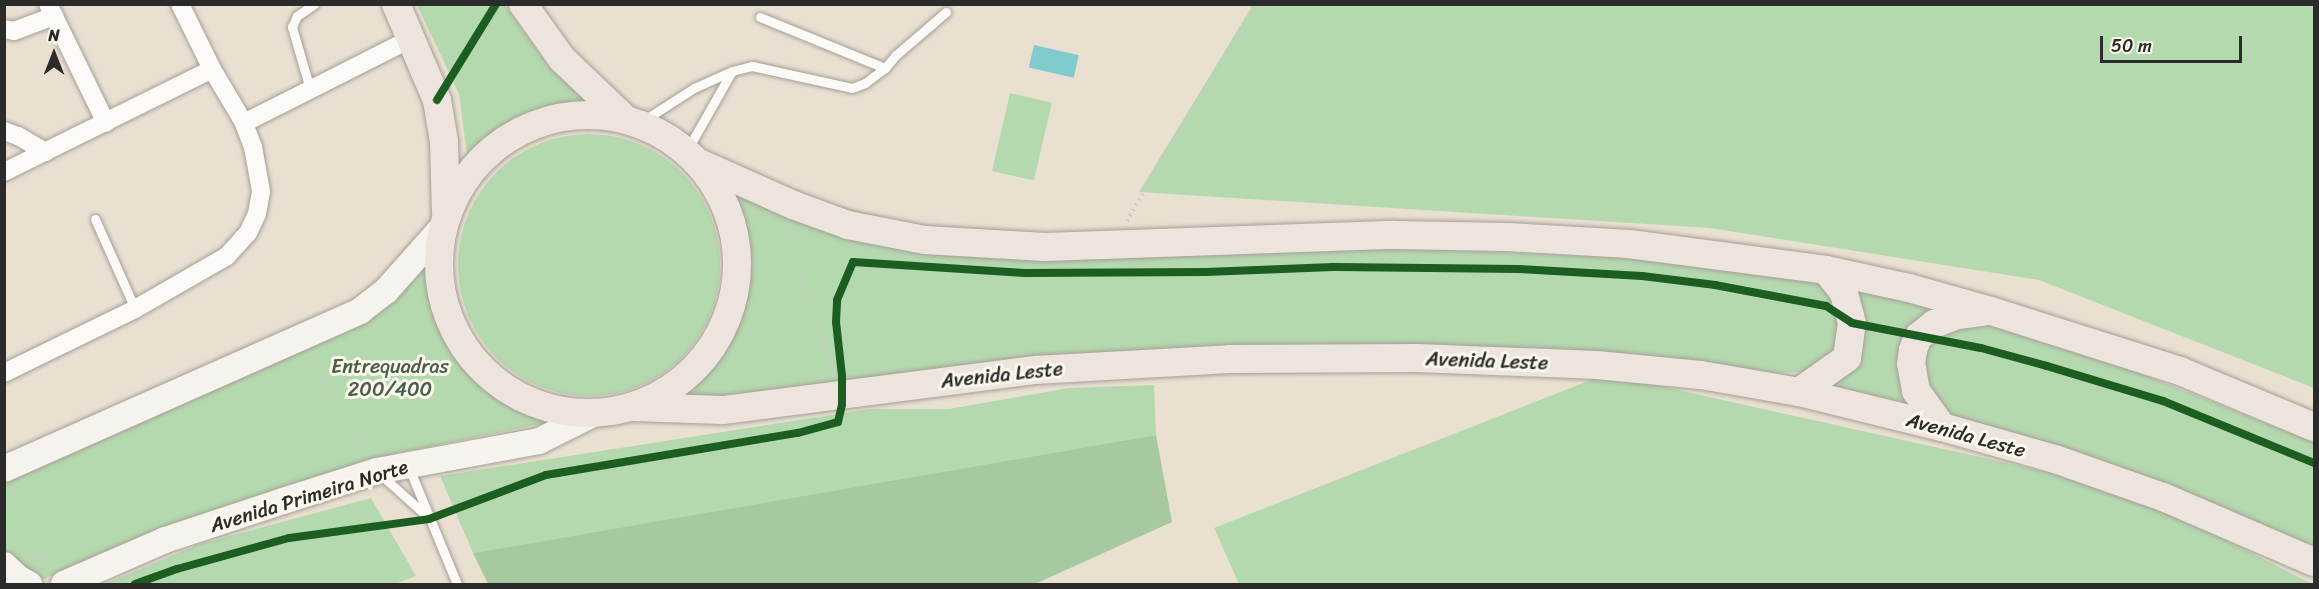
<!DOCTYPE html>
<style>
body{margin:0}
#map{position:relative;width:2319px;height:589px;overflow:hidden;background:#eae0d2;font-family:Sriracha,sans-serif}
div>[style]{position:absolute}
[style*='--x']{left:calc(var(--x)*1px);top:calc(var(--y)*1px);width:calc(var(--w)*1px);rotate:calc(var(--a)*1deg)}
.green>*{inset:0;background:#b5d9ae;transform-origin:0 0}
.round{border-radius:50%}
.forest>*{inset:0;background:#a6c9a2}
.water>*{inset:0;background:#81cace;transform-origin:0 0}
.path>*{height:4px;margin-top:-2px;transform-origin:0;background:repeating-linear-gradient(90deg,#cac7c4 0 1.5px,transparent 0 6px)}
.roads{filter:drop-shadow(0 0 2px #a59f97) drop-shadow(0 0 2px #a59f97)}
.service>*{height:9px;margin:-4.5px;padding:0 4.5px;transform-origin:4.5px;border-radius:4.5px;background:#fcfaf8}
.minor>*{height:18px;margin:-9px;padding:0 9px;transform-origin:9px;border-radius:9px;background:#fcfaf8}
.secondary>*{height:26px;margin:-13px;padding:0 13px;transform-origin:13px;border-radius:13px;background:#f6f2ed}
.primary>*{height:28px;margin:-14px;padding:0 14px;transform-origin:14px;border-radius:14px;background:#ede5dd}
.primary>.ring{margin:-14px;padding:0;box-sizing:content-box;background:none;border:28px solid #ede5dd;border-radius:50%}
.cycleway>*{height:8px;margin:-4px;padding:0 4px;transform-origin:4px;border-radius:4px;background:#1b5e20}
span{translate:-50% -50%;white-space:nowrap;text-align:center;line-height:1.15;-webkit-text-stroke:6px #fbf7ec;paint-order:stroke}
.street-label{font-size:20px;color:#2b2b2b}
.park-label{font-size:20px;color:#485e4a}
.frame{position:absolute;inset:0;border:6px solid #2b2b2b;pointer-events:none}
.north{position:absolute;left:24px;top:24px;width:60px;height:60px;-webkit-text-stroke:4px #fbf7ec;paint-order:stroke;rotate:0deg;font-size:16px;font-weight:700;line-height:24px;text-align:center;color:#2b2b2b}
.north::after{content:'';display:block;margin:auto;width:21px;height:27px;background:#2b2b2b;clip-path:polygon(50% 0,100% 100%,50% 72%,0 100%)}
.scale{position:absolute;left:2100px;top:36px;width:142px;height:27px;box-sizing:border-box;border:3px solid #2b2b2b;border-top:0;padding-left:8px;font-size:18px;line-height:21px;white-space:nowrap;color:#2b2b2b;-webkit-text-stroke:4px #fbf7ec;paint-order:stroke}
</style>
<div id="map">
<div class="green">
<i style="clip-path:polygon(417px 5px,505px 5px,547px 64px,597px 108px,561px 109px,531px 118px,490px 138px,468px 162px,459px 94px)"></i>
<i style="clip-path:polygon(1253px 5px,2314px 5px,2314px 388px,2039px 280px,1710px 228px,1139px 192px)"></i>
<i style="left:1010px;top:93px;width:43px;height:80px;rotate:13deg"></i>
<i class="round" style="left:458px;top:134px;width:262px;height:262px"></i>
<i style="clip-path:polygon(703px 168px,921px 229px,1616px 257px,1807px 277px,1849px 292px,1844px 355px,1815px 371px,1768px 374px,1230px 356px,650px 404px,693px 373px,721px 337px,736px 293px,738px 246px,725px 202px)"></i>
<i style="clip-path:polygon(437px 237px,436px 298px,462px 353px,509px 403px,575px 417px,403px 452px,69px 568px,33px 584px,5px 584px,5px 475px,358px 308px)"></i>
<i style="clip-path:polygon(1853px 290px,1959px 307px,1930px 318px,1921px 390px,1949px 416px,1773px 377px,1816px 373px,1846px 356px)"></i>
<i style="clip-path:polygon(1987px 313px,2314px 442px,2314px 548px,1951px 416px,1922px 390px,1914px 350px)"></i>
<i style="clip-path:polygon(1606px 374px,2128px 490px,2312px 584px,1239px 584px,1214px 528px)"></i>
<i style="clip-path:polygon(1154px 385px,1156px 435px,473px 553px,440px 476px,870px 409px,949px 409px,1069px 388px)"></i>
<i style="clip-path:polygon(371px 498px,416px 576px,395px 584px,105px 584px,200px 544px)"></i>
</div>
<div class="forest">
<i style="clip-path:polygon(1156px 435px,1172px 522px,1035px 584px,488px 584px,473px 553px)"></i>
</div>
<div class="water">
<i style="left:1034px;top:45px;width:46px;height:23px;rotate:13deg"></i>
</div>
<div class="path">
<i style="--x:1127;--y:221;--w:252;--a:-59.5"></i>
<i style="--x:789;--y:227;--w:78;--a:76"></i>
<i style="--x:808;--y:303;--w:77;--a:70.1"></i>
<i style="--x:307;--y:357;--w:113;--a:59.1"></i>
<i style="--x:4;--y:513;--w:28;--a:-69"></i>
<i style="--x:4;--y:536;--w:11;--a:52"></i>
<i style="--x:28;--y:555;--w:31;--a:13"></i>
</div>
<div class="roads">
<div class="service">
<i style="--x:760;--y:17;--w:135;--a:22.2"></i>
<i style="--x:310;--y:89;--w:65;--a:-106.2"></i>
<i style="--x:292;--y:27;--w:12;--a:-66"></i>
<i style="--x:297;--y:16;--w:21;--a:-35"></i>
<i style="--x:638;--y:124;--w:67;--a:-32.7"></i>
<i style="--x:694;--y:88;--w:42;--a:-24.1"></i>
<i style="--x:732;--y:71;--w:21;--a:-14"></i>
<i style="--x:752;--y:66;--w:102;--a:12.4"></i>
<i style="--x:852;--y:88;--w:14;--a:-21"></i>
<i style="--x:865;--y:83;--w:25;--a:-37"></i>
<i style="--x:885;--y:68;--w:17;--a:-50"></i>
<i style="--x:896;--y:55;--w:66;--a:-40.7"></i>
<i style="--x:686;--y:152;--w:93;--a:-60.4"></i>
<i style="--x:95;--y:219;--w:98;--a:66"></i>
<i style="--x:409;--y:468;--w:126;--a:67.5"></i>
<i style="--x:380;--y:474;--w:64;--a:41.9"></i>
</div>
<div class="minor">
<i style="--x:48;--y:4;--w:132;--a:64"></i>
<i style="--x:4;--y:29;--w:10;--a:11"></i>
<i style="--x:14;--y:31;--w:43;--a:-20.6"></i>
<i style="--x:244;--y:123;--w:188;--a:-26.8"></i>
<i style="--x:4;--y:131;--w:15;--a:20"></i>
<i style="--x:18;--y:136;--w:32;--a:30"></i>
<i style="--x:4;--y:172;--w:232;--a:-26.3"></i>
<i style="--x:4;--y:373;--w:146;--a:-26"></i>
<i style="--x:135;--y:309;--w:106;--a:-29.9"></i>
<i style="--x:227;--y:256;--w:31;--a:-48"></i>
<i style="--x:248;--y:233;--w:21;--a:-65"></i>
<i style="--x:257;--y:214;--w:23;--a:-80"></i>
<i style="--x:261;--y:191;--w:45;--a:-100.3"></i>
<i style="--x:253;--y:147;--w:26;--a:-111"></i>
<i style="--x:244;--y:123;--w:63;--a:-120.7"></i>
<i style="--x:212;--y:69;--w:72;--a:-116.2"></i>
</div>
<div class="secondary">
<i style="--x:4;--y:469;--w:389;--a:-23.9"></i>
<i style="--x:360;--y:311;--w:33;--a:-38"></i>
<i style="--x:386;--y:291;--w:84;--a:-48.4"></i>
<i style="--x:4;--y:565;--w:19;--a:43"></i>
<i style="--x:18;--y:578;--w:13;--a:29"></i>
<i style="--x:64;--y:584;--w:110;--a:-23.5"></i>
<i style="--x:165;--y:540;--w:124;--a:-18.3"></i>
<i style="--x:283;--y:501;--w:99;--a:-17.7"></i>
<i style="--x:377;--y:471;--w:165;--a:-10.5"></i>
<i style="--x:539;--y:441;--w:60;--a:-26.6"></i>
</div>
<div class="primary">
<i style="--x:396;--y:4;--w:104;--a:66.9"></i>
<i style="--x:437;--y:100;--w:43;--a:80.5"></i>
<i style="--x:444;--y:142;--w:70;--a:88.4"></i>
<i style="--x:523;--y:4;--w:67;--a:54.7"></i>
<i style="--x:562;--y:59;--w:88;--a:43.6"></i>
<i class="ring" style="left:439px;top:115px;width:270px;height:270px"></i>
<i style="--x:697;--y:162;--w:105;--a:24.1"></i>
<i style="--x:793;--y:205;--w:59;--a:20"></i>
<i style="--x:848;--y:225;--w:78;--a:11"></i>
<i style="--x:925;--y:240;--w:120;--a:3.3"></i>
<i style="--x:1045;--y:247;--w:349;--a:-2"></i>
<i style="--x:1394;--y:235;--w:114;--a:1"></i>
<i style="--x:1508;--y:237;--w:121;--a:3.3"></i>
<i style="--x:1629;--y:244;--w:199;--a:7.5"></i>
<i style="--x:1826;--y:270;--w:85;--a:12.2"></i>
<i style="--x:1909;--y:288;--w:85;--a:15.7"></i>
<i style="--x:1991;--y:311;--w:198;--a:17.6"></i>
<i style="--x:2180;--y:371;--w:145;--a:22.7"></i>
<i style="--x:1799;--y:392;--w:59;--a:-35.3"></i>
<i style="--x:1847;--y:358;--w:35;--a:-82"></i>
<i style="--x:1852;--y:323;--w:31;--a:-105"></i>
<i style="--x:1844;--y:293;--w:29;--a:-128"></i>
<i style="--x:633;--y:407;--w:90;--a:1.9"></i>
<i style="--x:723;--y:410;--w:315;--a:-7.3"></i>
<i style="--x:1035;--y:370;--w:195;--a:-3.2"></i>
<i style="--x:1230;--y:359;--w:187;--a:-0.3"></i>
<i style="--x:1417;--y:358;--w:180;--a:2.2"></i>
<i style="--x:1597;--y:365;--w:104;--a:5.5"></i>
<i style="--x:1701;--y:375;--w:99;--a:9.8"></i>
<i style="--x:1799;--y:392;--w:147;--a:13.8"></i>
<i style="--x:1942;--y:427;--w:117;--a:15.8"></i>
<i style="--x:2055;--y:459;--w:114;--a:19.4"></i>
<i style="--x:2163;--y:497;--w:164;--a:23.3"></i>
<i style="--x:1942;--y:427;--w:44;--a:-125.8"></i>
<i style="--x:1916;--y:391;--w:27;--a:-100"></i>
<i style="--x:1911;--y:364;--w:14;--a:-82"></i>
<i style="--x:1913;--y:350;--w:14;--a:-69"></i>
<i style="--x:1918;--y:337;--w:21;--a:-39"></i>
<i style="--x:1934;--y:324;--w:26;--a:-21"></i>
<i style="--x:1958;--y:315;--w:25;--a:-7"></i>
</div>
</div>
<div class="cycleway">
<i style="--x:437;--y:100;--w:113;--a:-58.4"></i>
<i style="--x:135;--y:584;--w:45;--a:-19.7"></i>
<i style="--x:177;--y:569;--w:116;--a:-15.5"></i>
<i style="--x:289;--y:538;--w:141;--a:-7.7"></i>
<i style="--x:429;--y:519;--w:125;--a:-20.6"></i>
<i style="--x:546;--y:475;--w:255;--a:-9.5"></i>
<i style="--x:798;--y:433;--w:41;--a:-15.4"></i>
<i style="--x:838;--y:422;--w:17;--a:-77"></i>
<i style="--x:842;--y:405;--w:29;--a:-90"></i>
<i style="--x:842;--y:376;--w:54;--a:-96.3"></i>
<i style="--x:836;--y:322;--w:22;--a:-87"></i>
<i style="--x:837;--y:300;--w:41;--a:-67.2"></i>
<i style="--x:853;--y:262;--w:172;--a:3.7"></i>
<i style="--x:1025;--y:273;--w:181;--a:-0.3"></i>
<i style="--x:1206;--y:272;--w:127;--a:-2.3"></i>
<i style="--x:1333;--y:267;--w:186;--a:0.6"></i>
<i style="--x:1519;--y:269;--w:123;--a:3.3"></i>
<i style="--x:1642;--y:276;--w:74;--a:7"></i>
<i style="--x:1715;--y:285;--w:113;--a:10.7"></i>
<i style="--x:1826;--y:306;--w:31;--a:33"></i>
<i style="--x:1852;--y:323;--w:131;--a:11"></i>
<i style="--x:1981;--y:348;--w:68;--a:15.3"></i>
<i style="--x:2047;--y:366;--w:121;--a:16.8"></i>
<i style="--x:2163;--y:401;--w:163;--a:22.3"></i>
</div>
<div class="street-label">
<span style="left:1487px;top:361px;rotate:2deg">Avenida Leste</span>
<span style="left:1002px;top:375px;rotate:-6deg">Avenida Leste</span>
<span style="left:1966px;top:435px;rotate:15deg">Avenida Leste</span>
<span style="left:309px;top:496px;rotate:-17deg">Avenida Primeira Norte</span>
</div>
<div class="park-label">
<span style="left:390px;top:378px">Entrequadras<br>200/400</span>
</div>
<div class="frame"></div>
<div class="north">N</div>
<div class="scale">50 m</div>
</div>
